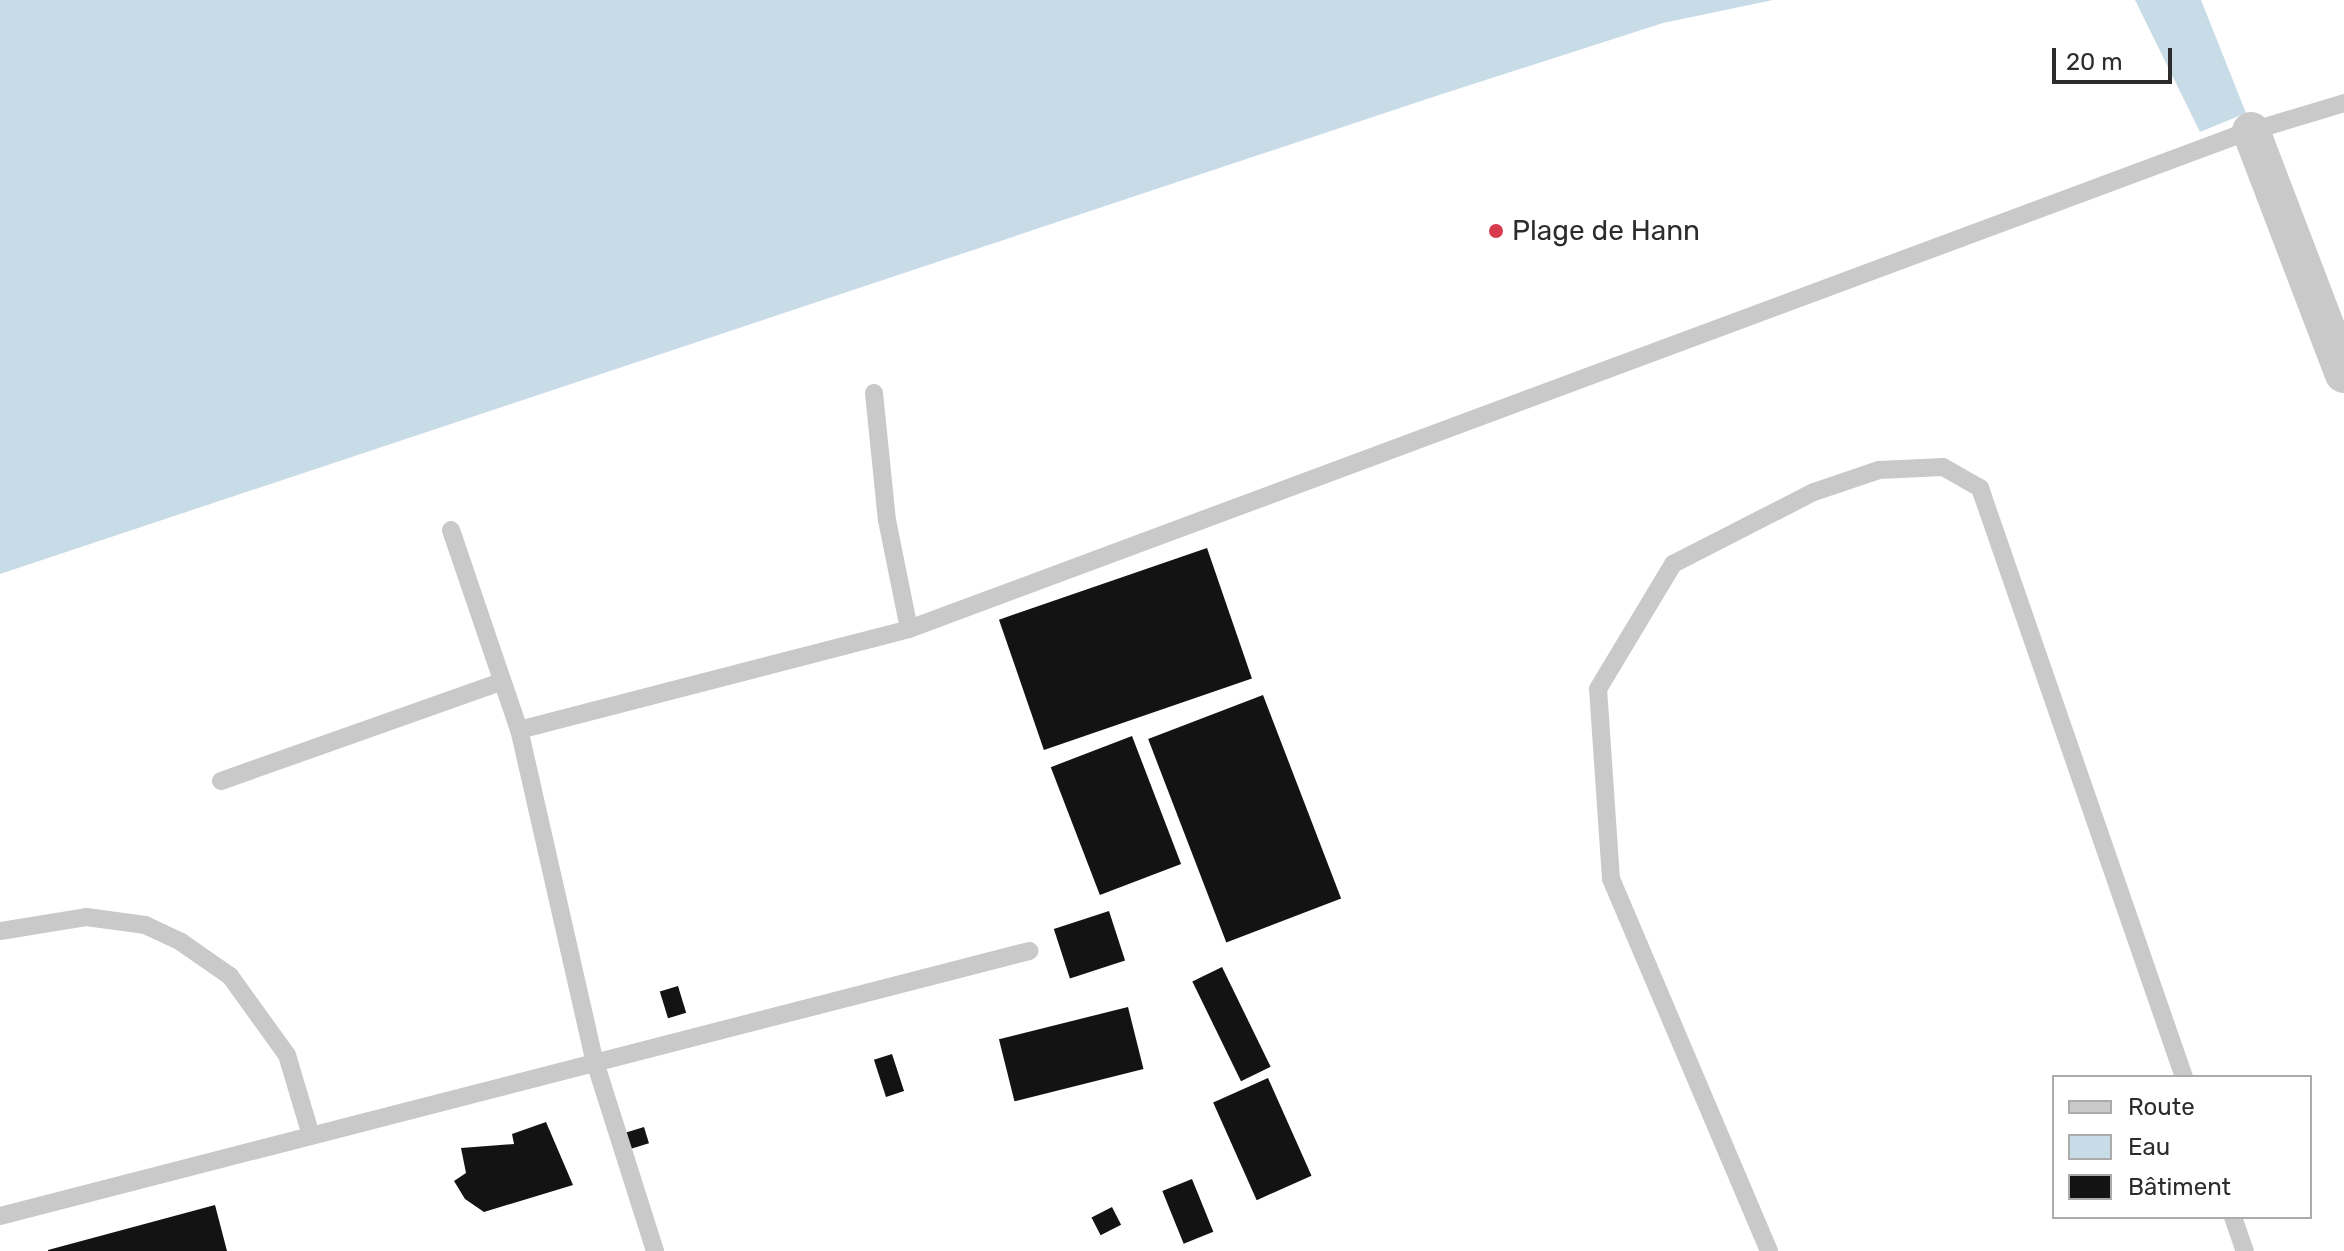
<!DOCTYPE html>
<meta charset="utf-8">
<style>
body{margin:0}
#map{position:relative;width:2344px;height:1251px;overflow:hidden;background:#fff;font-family:Rubik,sans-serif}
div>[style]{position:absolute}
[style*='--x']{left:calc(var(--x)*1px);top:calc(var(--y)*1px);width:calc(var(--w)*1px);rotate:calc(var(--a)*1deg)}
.water>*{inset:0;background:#c7dce7}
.building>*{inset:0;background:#131313;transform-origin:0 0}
.lane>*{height:18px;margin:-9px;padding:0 9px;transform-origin:9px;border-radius:9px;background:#c9c9c9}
.street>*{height:38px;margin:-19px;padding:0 19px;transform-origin:19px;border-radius:19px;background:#c9c9c9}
.dots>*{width:22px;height:22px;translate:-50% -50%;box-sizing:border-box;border:4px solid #fff;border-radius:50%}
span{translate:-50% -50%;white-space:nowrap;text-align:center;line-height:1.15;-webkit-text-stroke:8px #fff;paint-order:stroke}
.poi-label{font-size:28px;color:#2c2c2c}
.left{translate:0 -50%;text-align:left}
.legend{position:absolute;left:2052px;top:1075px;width:260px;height:144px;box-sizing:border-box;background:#fff;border:2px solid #ababab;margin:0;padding:10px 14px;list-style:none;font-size:24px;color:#2c2c2c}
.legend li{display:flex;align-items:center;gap:16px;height:40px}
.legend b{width:40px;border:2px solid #ababab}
.scale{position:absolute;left:2052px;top:48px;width:120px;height:36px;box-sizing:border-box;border:4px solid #2c2c2c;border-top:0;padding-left:10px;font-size:24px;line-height:28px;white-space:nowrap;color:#2c2c2c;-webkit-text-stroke:6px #fff;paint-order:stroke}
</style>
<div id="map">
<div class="water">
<i style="clip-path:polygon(0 0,1773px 0,1663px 23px,1436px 96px,0 574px)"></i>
<i style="clip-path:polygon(2135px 0,2201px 0,2246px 113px,2200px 132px)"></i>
</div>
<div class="building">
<i style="left:1207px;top:548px;width:138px;height:220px;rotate:71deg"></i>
<i style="left:1263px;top:695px;width:218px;height:123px;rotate:69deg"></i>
<i style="left:1132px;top:736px;width:137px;height:87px;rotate:69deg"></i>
<i style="left:1109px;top:911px;width:52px;height:58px;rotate:72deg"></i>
<i style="left:1222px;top:967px;width:111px;height:33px;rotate:64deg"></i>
<i style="left:678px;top:986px;width:28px;height:19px;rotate:73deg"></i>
<i style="left:1128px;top:1007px;width:64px;height:133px;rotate:76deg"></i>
<i style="left:892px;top:1054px;width:39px;height:19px;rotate:72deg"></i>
<i style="left:1268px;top:1078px;width:107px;height:60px;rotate:66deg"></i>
<i style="clip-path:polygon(546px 1122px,573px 1185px,484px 1212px,465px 1199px,454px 1181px,466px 1173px,461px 1148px,514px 1144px,512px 1134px)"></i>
<i style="left:644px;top:1127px;width:17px;height:23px;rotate:73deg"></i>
<i style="left:1192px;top:1179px;width:57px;height:32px;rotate:68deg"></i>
<i style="clip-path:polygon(215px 1205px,227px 1251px,48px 1251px,48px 1250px)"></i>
<i style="left:1112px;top:1207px;width:20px;height:23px;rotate:63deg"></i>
</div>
<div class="lane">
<i style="--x:874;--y:393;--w:128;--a:84.2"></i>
<i style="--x:887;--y:520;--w:111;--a:78.6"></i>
<i style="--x:451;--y:530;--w:211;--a:71.2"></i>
<i style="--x:221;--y:781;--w:294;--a:-19.5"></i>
<i style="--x:0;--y:931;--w:87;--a:-9.2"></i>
<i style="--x:86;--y:917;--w:60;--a:7.7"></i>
<i style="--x:145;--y:925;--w:40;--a:25"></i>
<i style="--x:181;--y:942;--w:60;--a:34.8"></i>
<i style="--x:230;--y:976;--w:97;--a:54.2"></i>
<i style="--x:287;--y:1055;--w:80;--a:73.4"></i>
<i style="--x:0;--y:1216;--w:1063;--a:-14.44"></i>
<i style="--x:2233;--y:1217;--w:36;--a:71"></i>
<i style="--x:655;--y:1251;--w:201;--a:-107.6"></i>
<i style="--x:594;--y:1059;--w:337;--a:-102.8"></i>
<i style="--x:519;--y:730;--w:403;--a:-14.5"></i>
<i style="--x:909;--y:629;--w:1415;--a:-20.39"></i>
<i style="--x:2235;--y:136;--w:114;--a:-16.8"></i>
<i style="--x:1769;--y:1251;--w:404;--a:-113"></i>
<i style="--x:1611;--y:879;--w:190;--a:-93.9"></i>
<i style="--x:1598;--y:689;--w:146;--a:-59"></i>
<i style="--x:1673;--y:564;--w:158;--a:-27.1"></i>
<i style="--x:1814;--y:492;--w:69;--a:-18.7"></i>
<i style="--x:1879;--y:470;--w:64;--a:-2.7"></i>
<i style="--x:1943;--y:467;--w:43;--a:29.6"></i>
<i style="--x:1980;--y:488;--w:623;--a:70.9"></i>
</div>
<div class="street">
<i style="--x:2251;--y:131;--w:260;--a:69.1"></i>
</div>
<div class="dots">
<i style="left:1496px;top:231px;background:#d63b4e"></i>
</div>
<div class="poi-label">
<span class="left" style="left:1512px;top:231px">Plage de Hann</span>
</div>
<ul class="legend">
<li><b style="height:10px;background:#c9c9c9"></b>Route</li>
<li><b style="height:22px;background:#c7dce7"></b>Eau</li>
<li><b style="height:22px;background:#131313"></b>Bâtiment</li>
</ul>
<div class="scale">20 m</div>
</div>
